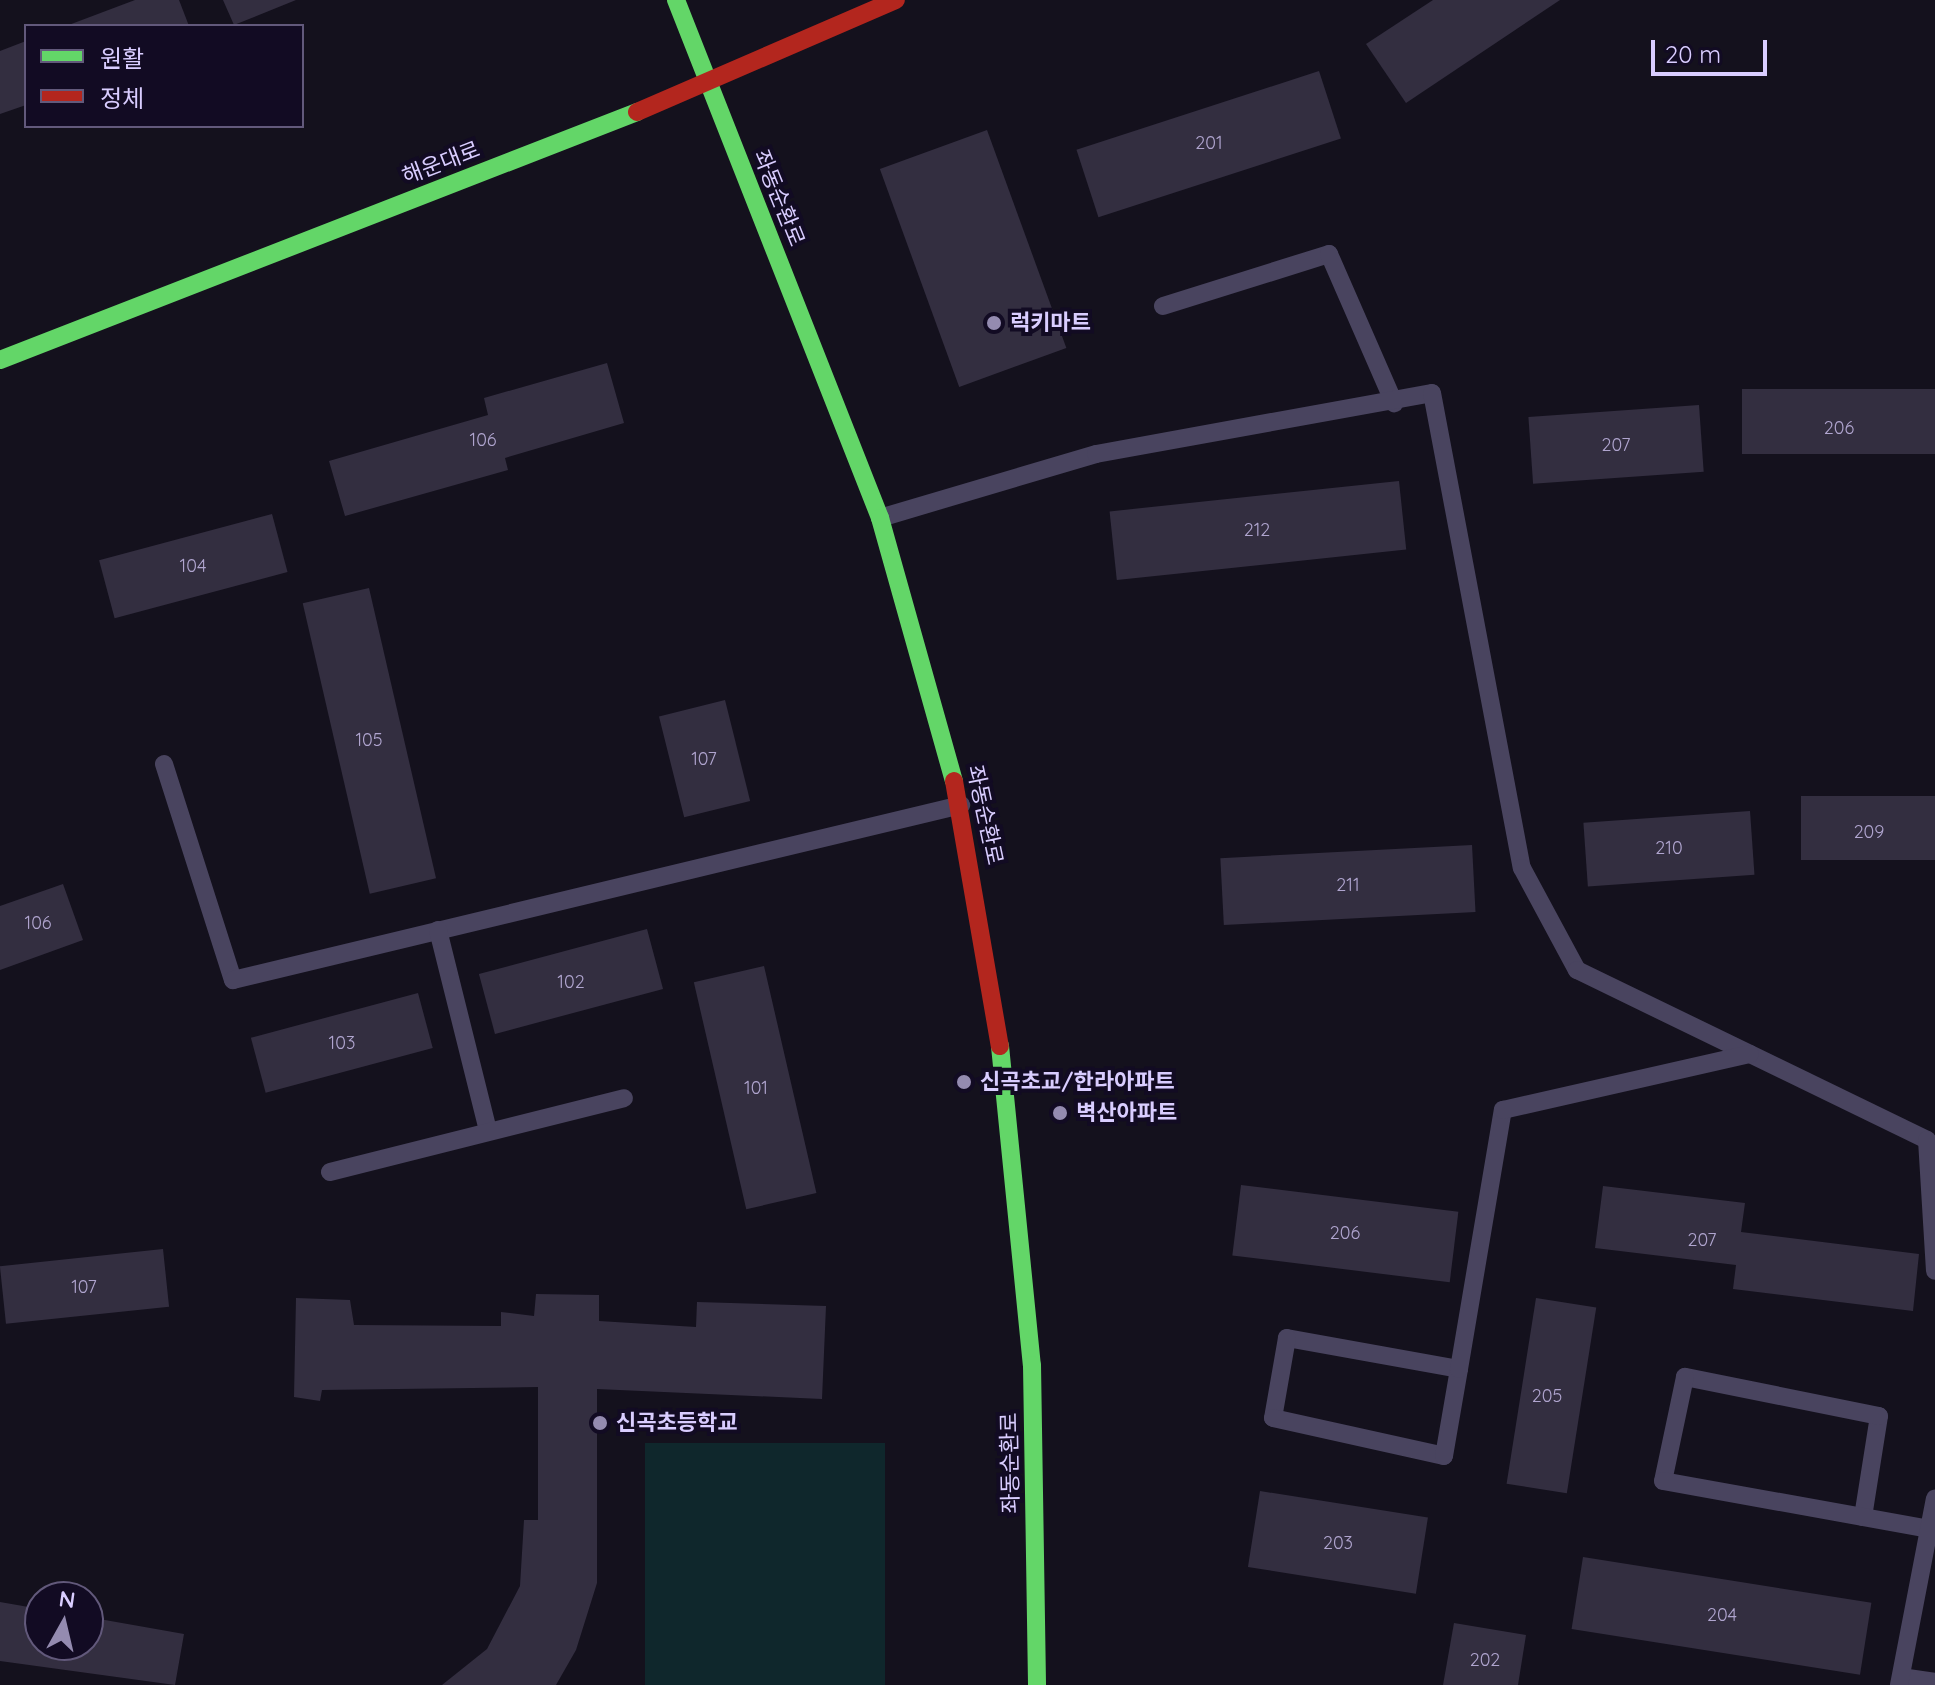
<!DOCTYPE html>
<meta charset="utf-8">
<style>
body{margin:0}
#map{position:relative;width:1935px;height:1685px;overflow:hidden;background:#14111d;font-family:Quicksand,"Noto Sans KR",sans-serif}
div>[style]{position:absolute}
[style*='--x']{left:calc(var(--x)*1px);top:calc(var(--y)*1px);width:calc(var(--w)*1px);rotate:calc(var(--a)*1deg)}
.green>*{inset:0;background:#0f272c;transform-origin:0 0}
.building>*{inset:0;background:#332e40;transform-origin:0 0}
.lane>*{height:18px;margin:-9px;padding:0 9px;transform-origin:9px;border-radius:9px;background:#49445f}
.fast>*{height:18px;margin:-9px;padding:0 9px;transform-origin:9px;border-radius:9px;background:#63d668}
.jam>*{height:18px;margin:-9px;padding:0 9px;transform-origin:9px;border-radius:9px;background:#b3261e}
.dots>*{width:22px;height:22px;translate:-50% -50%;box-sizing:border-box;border:4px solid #120b23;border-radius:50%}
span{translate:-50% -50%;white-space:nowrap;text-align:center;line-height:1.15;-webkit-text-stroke:8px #120b23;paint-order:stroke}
.number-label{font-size:18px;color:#b0a5cf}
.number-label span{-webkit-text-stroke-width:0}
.street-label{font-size:22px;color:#d9cdff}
.poi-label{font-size:22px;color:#d9cdff;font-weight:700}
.left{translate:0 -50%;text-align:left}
.legend{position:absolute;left:24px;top:24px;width:280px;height:104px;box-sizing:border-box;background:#120b23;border:2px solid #62597b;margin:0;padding:10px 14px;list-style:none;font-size:24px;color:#d9cdff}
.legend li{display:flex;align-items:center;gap:16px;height:40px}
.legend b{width:40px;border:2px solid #62597b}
.north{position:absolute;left:24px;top:1581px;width:80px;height:80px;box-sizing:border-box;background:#120b23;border:2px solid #62597b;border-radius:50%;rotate:8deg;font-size:22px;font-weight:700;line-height:32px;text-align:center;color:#d9cdff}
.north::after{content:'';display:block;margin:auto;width:28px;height:36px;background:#948bb0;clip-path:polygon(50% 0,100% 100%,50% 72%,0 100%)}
.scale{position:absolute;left:1651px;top:40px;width:116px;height:36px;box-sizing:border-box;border:4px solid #d9cdff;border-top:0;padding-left:10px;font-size:24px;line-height:28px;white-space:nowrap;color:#d9cdff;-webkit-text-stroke:6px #120b23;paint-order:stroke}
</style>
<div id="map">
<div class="green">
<i style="left:645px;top:1443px;width:240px;height:242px"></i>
</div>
<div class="building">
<i style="clip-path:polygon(135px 0,179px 0,189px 26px,66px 26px)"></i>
<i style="clip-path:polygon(223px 0,296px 0,234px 25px)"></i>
<i style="clip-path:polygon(1433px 0,1560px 0,1406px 103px,1366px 44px)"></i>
<i style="clip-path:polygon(26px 41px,26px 105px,0 114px,0 51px)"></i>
<i style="left:1319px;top:71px;width:71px;height:255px;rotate:72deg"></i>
<i style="left:987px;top:130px;width:232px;height:114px;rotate:70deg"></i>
<i style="clip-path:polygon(607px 363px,624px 423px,505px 458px,508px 470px,345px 516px,329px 461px,488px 415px,484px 398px)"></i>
<i style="left:1935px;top:389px;width:65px;height:193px;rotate:90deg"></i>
<i style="left:1699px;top:405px;width:67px;height:171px;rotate:86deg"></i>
<i style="left:1399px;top:481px;width:69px;height:291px;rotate:84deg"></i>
<i style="left:272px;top:514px;width:60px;height:179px;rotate:75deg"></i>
<i style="left:369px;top:588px;width:298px;height:68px;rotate:77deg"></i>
<i style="left:725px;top:700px;width:104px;height:68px;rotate:76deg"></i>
<i style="left:1935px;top:796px;width:64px;height:134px;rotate:90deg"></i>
<i style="left:1750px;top:811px;width:64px;height:167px;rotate:86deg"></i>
<i style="left:1472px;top:845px;width:67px;height:252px;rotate:87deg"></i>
<i style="clip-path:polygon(63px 884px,83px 940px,0 970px,0 906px)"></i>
<i style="left:647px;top:929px;width:62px;height:174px;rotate:75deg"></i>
<i style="left:764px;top:966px;width:233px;height:72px;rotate:77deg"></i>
<i style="left:418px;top:993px;width:57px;height:173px;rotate:75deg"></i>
<i style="left:1241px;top:1185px;width:219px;height:71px;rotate:7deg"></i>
<i style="clip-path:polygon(1603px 1186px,1745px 1203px,1741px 1232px,1919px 1254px,1913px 1311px,1733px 1289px,1736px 1265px,1595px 1248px)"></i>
<i style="left:163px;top:1249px;width:58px;height:164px;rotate:84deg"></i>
<i style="clip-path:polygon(536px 1294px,599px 1295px,599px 1321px,696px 1327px,697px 1302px,826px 1306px,822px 1399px,597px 1389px,597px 1583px,576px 1650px,556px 1685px,442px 1685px,487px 1649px,520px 1586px,524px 1520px,538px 1520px,538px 1387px,322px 1390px,320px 1401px,294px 1397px,296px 1298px,350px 1300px,354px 1325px,501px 1326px,501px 1312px,534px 1316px)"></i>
<i style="left:1536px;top:1298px;width:61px;height:188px;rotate:9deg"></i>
<i style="left:1260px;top:1491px;width:170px;height:77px;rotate:9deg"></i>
<i style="left:1583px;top:1557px;width:292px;height:73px;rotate:9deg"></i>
<i style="clip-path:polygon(0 1602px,40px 1609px,40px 1645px,88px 1645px,88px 1617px,184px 1634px,175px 1685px,0 1661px)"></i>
<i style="clip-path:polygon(1454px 1623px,1526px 1635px,1518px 1685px,1443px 1685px)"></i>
</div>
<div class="lane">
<i style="--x:1163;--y:306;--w:174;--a:-17.4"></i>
<i style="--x:1329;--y:254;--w:163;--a:66.4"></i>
<i style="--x:880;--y:518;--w:225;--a:-16.5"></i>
<i style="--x:1096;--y:454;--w:341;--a:-10.3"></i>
<i style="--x:1432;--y:393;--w:483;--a:79.3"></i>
<i style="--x:1522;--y:868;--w:116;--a:61.7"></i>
<i style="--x:1577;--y:970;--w:389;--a:25.9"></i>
<i style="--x:1927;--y:1140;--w:131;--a:86.5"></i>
<i style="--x:164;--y:764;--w:227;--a:72.3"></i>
<i style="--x:233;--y:980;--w:749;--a:-13.52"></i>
<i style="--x:438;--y:930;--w:206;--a:76"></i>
<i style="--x:330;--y:1172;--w:303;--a:-14.1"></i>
<i style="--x:1459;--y:1369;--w:175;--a:-169.8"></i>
<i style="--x:1287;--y:1338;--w:81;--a:99.9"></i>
<i style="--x:1273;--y:1418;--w:175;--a:12.5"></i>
<i style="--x:1444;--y:1456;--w:88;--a:-80.2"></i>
<i style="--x:1459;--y:1369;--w:263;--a:-80.4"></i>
<i style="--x:1503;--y:1110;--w:253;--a:-12.8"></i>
<i style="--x:1863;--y:1517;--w:102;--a:-81"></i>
<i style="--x:1879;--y:1416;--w:198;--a:-168.6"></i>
<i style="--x:1685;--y:1377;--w:106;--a:101.9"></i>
<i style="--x:1663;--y:1481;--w:270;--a:10.2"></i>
<i style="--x:1901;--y:1677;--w:34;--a:8"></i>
<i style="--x:1899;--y:1685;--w:190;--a:-79.1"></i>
</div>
<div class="fast">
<i style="--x:676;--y:0;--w:557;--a:68.5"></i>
<i style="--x:880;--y:518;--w:273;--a:74.3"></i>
<i style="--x:0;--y:360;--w:684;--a:-21.27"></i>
<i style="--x:1000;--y:1046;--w:321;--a:84.3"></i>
<i style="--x:1032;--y:1365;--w:320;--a:89.1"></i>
</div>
<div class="jam">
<i style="--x:637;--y:112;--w:282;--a:-23.4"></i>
<i style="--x:954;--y:781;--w:269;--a:80.2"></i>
</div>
<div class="dots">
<i style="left:994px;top:323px;background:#948bb0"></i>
<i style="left:964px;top:1082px;background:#948bb0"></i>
<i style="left:1060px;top:1113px;background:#948bb0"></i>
<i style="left:600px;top:1423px;background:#948bb0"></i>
</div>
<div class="number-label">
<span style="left:1209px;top:143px">201</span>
<span style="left:1839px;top:428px">206</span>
<span style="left:483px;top:440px">106</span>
<span style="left:1616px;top:445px">207</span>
<span style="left:1257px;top:530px">212</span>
<span style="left:193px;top:566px">104</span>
<span style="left:369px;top:740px">105</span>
<span style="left:704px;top:759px">107</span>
<span style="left:1869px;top:832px">209</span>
<span style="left:1669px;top:848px">210</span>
<span style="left:1348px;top:885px">211</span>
<span style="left:38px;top:923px">106</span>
<span style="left:571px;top:982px">102</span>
<span style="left:342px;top:1043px">103</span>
<span style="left:756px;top:1088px">101</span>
<span style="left:1345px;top:1233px">206</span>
<span style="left:1702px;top:1240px">207</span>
<span style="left:84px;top:1287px">107</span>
<span style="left:1547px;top:1396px">205</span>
<span style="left:1338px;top:1543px">203</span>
<span style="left:1722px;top:1615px">204</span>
<span style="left:1485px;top:1660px">202</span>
</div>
<div class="street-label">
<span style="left:441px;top:163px;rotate:-21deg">해운대로</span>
<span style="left:779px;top:198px;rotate:68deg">좌동순환로</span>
<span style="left:985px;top:815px;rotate:78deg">좌동순환로</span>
<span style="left:1010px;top:1463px;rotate:-91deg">좌동순환로</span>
</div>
<div class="poi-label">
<span class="left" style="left:1010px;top:323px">럭키마트</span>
<span class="left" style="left:980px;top:1082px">신곡초교/한라아파트</span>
<span class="left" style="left:1076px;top:1113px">벽산아파트</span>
<span class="left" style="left:616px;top:1423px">신곡초등학교</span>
</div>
<ul class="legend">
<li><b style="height:10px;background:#63d668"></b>원활</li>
<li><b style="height:10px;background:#b3261e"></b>정체</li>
</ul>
<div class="north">N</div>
<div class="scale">20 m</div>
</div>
